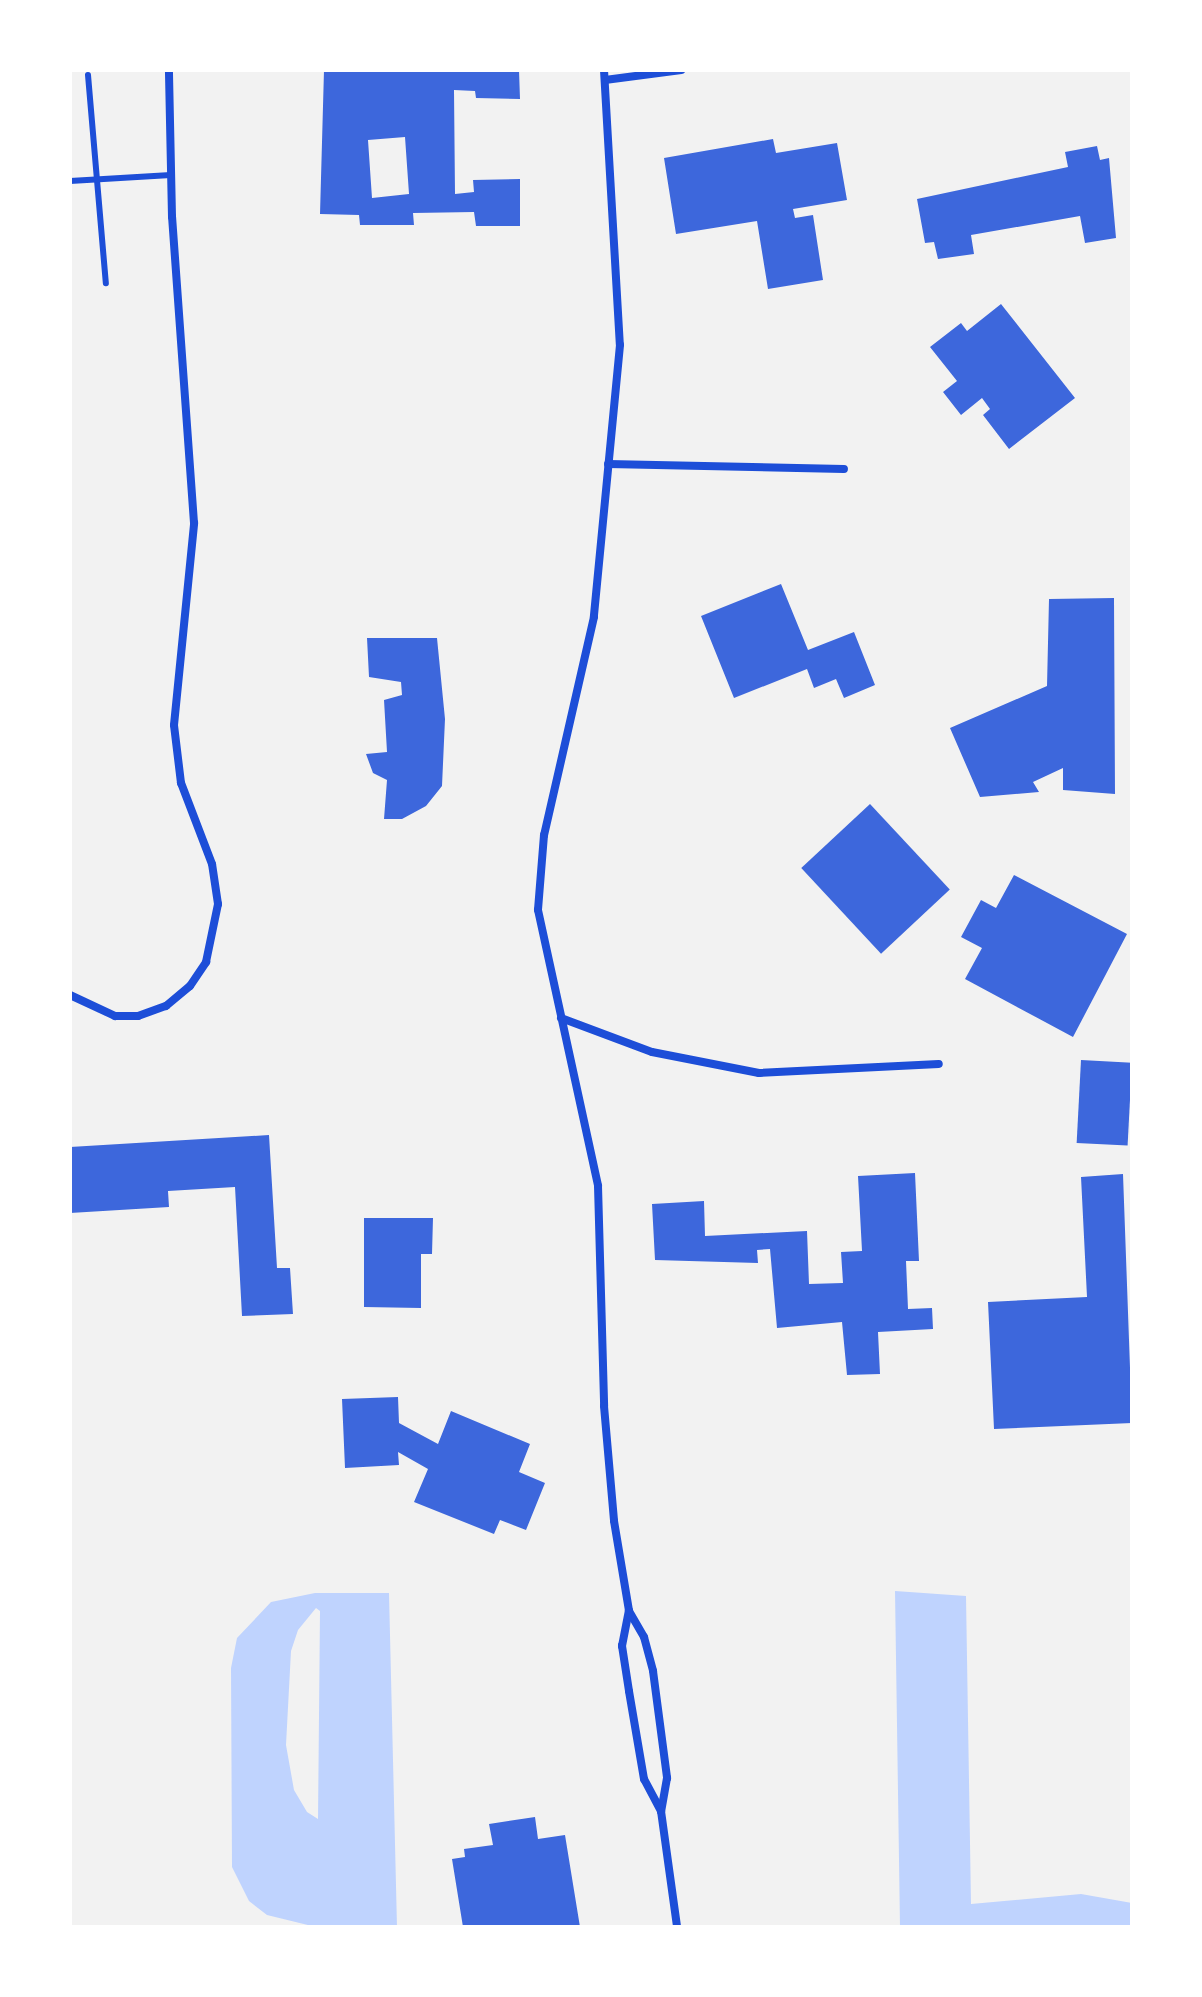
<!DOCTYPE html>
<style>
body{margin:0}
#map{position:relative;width:1202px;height:1997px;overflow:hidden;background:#f2f2f2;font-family:Arial,sans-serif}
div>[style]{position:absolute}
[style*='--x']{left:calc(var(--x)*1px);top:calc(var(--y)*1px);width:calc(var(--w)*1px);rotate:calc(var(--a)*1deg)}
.water>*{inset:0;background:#bfd3fe}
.building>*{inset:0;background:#3d67dc;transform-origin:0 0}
.service>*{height:6px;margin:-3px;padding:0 3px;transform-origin:3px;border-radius:3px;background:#1d4ed8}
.minor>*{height:8px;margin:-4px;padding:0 4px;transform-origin:4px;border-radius:4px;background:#1d4ed8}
span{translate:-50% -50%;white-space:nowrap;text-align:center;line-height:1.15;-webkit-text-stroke:6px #fff;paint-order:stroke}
.frame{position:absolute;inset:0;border:72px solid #fff;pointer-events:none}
</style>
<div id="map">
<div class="water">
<i style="clip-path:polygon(895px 1591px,966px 1596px,971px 1904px,1081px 1894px,1132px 1903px,1132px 1927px,900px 1927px)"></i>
<i style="clip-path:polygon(evenodd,315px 1593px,389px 1593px,397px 1927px,316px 1927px,267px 1915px,249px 1901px,232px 1867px,231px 1668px,237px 1638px,271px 1602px,315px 1593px,316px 1608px,320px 1611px,318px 1819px,307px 1812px,294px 1790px,286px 1745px,291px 1651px,298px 1630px,316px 1608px)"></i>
</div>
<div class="building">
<i style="clip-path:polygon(evenodd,324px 70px,519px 70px,520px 99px,476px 98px,475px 91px,454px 90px,455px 194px,474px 192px,473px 180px,520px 179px,520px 226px,476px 226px,474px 212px,413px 213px,414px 225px,360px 225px,359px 215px,320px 214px,324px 70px,405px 137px,409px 194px,372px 198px,368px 140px,405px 137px)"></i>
<i style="clip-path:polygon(773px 139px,776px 153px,837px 143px,847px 200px,793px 209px,795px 218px,813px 215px,823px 280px,768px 289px,757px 221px,676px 234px,664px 158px)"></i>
<i style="clip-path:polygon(1097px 146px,1100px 160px,1109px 158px,1116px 238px,1085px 243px,1080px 216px,971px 235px,974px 254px,938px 259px,934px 242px,925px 243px,917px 199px,1068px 167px,1065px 152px)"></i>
<i style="clip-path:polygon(1001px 304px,1075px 398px,1009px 449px,983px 415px,990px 409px,982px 398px,961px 415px,943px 392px,957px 381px,930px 347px,961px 323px,967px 331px)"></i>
<i style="clip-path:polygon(781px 584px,808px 650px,854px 632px,875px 685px,844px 698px,836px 679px,814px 688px,807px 669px,734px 698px,701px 616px)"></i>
<i style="clip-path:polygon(1114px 598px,1115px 794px,1063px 790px,1063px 768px,1033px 782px,1039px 792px,980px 797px,950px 728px,1047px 686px,1049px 599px)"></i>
<i style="clip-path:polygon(367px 638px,437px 638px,445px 719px,442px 786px,426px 806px,402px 819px,384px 819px,387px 780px,373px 773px,366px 754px,387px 752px,384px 700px,402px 695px,401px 682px,369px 677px)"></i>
<i style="left:870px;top:804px;width:117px;height:94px;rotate:47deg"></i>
<i style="clip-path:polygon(1014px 875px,1127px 934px,1073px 1037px,965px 979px,982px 948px,961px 937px,981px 900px,996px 908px)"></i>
<i style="left:1081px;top:1060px;width:51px;height:83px;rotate:3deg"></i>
<i style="clip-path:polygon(269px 1135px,277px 1268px,290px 1268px,293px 1314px,242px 1316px,235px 1187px,168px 1191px,169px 1207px,70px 1213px,70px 1147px)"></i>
<i style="clip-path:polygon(915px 1173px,919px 1261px,906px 1261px,908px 1309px,932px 1308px,933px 1329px,878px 1332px,880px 1374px,847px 1375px,842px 1322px,777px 1328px,770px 1249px,757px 1250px,758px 1263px,655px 1260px,652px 1204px,704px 1201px,705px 1236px,807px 1231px,809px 1284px,843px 1283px,841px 1252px,862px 1251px,858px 1176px)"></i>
<i style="clip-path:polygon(1123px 1174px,1132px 1423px,994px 1429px,988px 1302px,1087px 1297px,1081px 1177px)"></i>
<i style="clip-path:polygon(364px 1218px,433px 1218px,432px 1254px,421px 1254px,421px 1308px,364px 1307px)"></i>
<i style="clip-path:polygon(398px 1397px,399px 1423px,438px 1444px,451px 1411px,530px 1444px,519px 1472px,545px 1483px,526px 1530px,500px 1520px,494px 1534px,414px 1502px,428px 1469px,398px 1452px,399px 1465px,345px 1468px,342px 1399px)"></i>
<i style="clip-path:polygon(535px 1817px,538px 1839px,565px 1835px,580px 1927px,463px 1927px,452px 1859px,465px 1857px,464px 1849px,493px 1845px,489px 1824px)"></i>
</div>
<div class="service">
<i style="--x:88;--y:75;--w:209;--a:85.1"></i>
<i style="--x:70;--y:181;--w:101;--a:-3.4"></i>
</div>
<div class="minor">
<i style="--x:604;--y:70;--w:275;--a:86.7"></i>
<i style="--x:620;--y:345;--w:273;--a:95.5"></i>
<i style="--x:594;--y:617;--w:224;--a:102.9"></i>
<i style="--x:544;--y:835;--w:75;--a:94.6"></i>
<i style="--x:538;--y:910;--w:282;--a:77.7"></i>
<i style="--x:598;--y:1186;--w:220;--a:88.4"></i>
<i style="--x:604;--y:1406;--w:115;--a:85"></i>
<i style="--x:614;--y:1521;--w:91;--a:80.5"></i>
<i style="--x:629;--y:1611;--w:30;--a:60"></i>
<i style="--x:644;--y:1637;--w:35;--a:75"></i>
<i style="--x:653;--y:1671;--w:108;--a:82.5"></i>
<i style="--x:667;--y:1778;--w:34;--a:100"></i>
<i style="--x:661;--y:1811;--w:36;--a:-118"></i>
<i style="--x:644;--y:1779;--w:89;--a:-99.7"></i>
<i style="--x:629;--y:1691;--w:46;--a:-98.8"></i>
<i style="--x:622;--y:1646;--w:36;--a:-79"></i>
<i style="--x:605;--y:80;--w:77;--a:-7.5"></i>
<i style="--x:608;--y:464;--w:236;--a:1.2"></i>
<i style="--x:70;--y:995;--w:50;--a:25"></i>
<i style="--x:115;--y:1016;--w:23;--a:0"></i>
<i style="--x:138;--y:1016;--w:30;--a:-20"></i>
<i style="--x:166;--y:1006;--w:31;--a:-40"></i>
<i style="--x:190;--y:986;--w:29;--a:-56"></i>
<i style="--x:206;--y:962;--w:59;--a:-78.3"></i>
<i style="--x:218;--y:904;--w:40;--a:-98.5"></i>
<i style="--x:212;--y:864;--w:87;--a:-110.9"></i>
<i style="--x:181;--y:783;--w:58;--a:-96.9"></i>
<i style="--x:174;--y:725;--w:203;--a:-84.3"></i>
<i style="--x:194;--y:523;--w:307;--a:-94.1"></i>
<i style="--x:172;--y:217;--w:147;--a:-91.2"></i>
<i style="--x:561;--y:1018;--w:97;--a:20.5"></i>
<i style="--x:652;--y:1052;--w:109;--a:11.1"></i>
<i style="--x:759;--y:1073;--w:180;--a:-2.9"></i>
<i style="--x:661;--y:1811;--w:117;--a:82.1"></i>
</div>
<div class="frame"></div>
</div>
